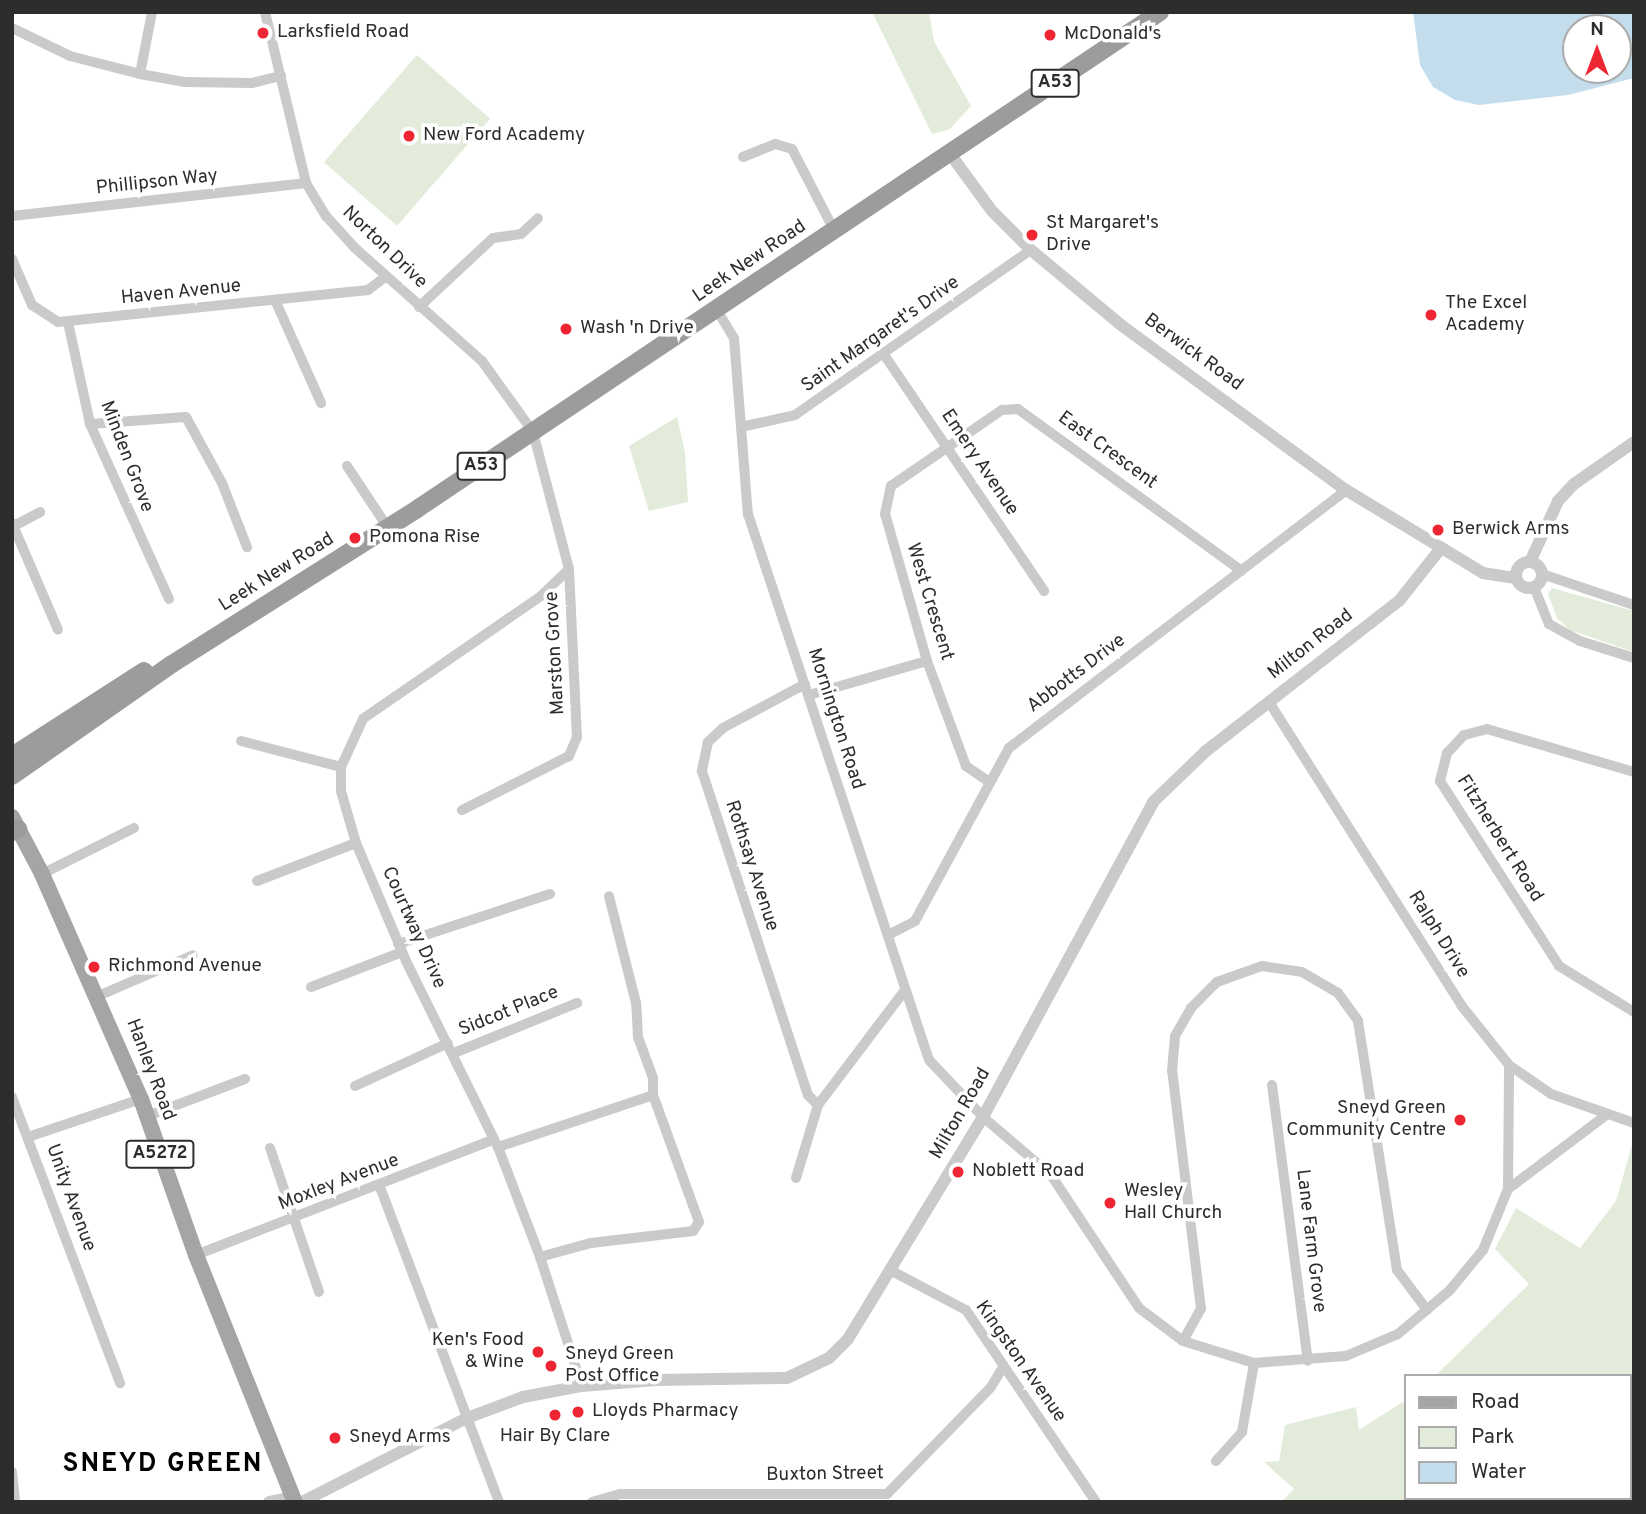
<!DOCTYPE html>
<style>
body{margin:0}
#map{position:relative;width:1646px;height:1514px;overflow:hidden;background:#fff;font-family:Overpass,sans-serif}
div>[style]{position:absolute}
[style*='--x']{left:calc(var(--x)*1px);top:calc(var(--y)*1px);width:calc(var(--w)*1px);rotate:calc(var(--a)*1deg)}
.green>*{inset:0;background:#e3ecda;transform-origin:0 0}
.water>*{inset:0;background:#c4dded}
.minor>*{height:10px;margin:-5px;padding:0 5px;transform-origin:5px;border-radius:5px;background:#cacaca}
.tertiary>*{height:12px;margin:-6px;padding:0 6px;transform-origin:6px;border-radius:6px;background:#cacaca}
.tertiary>.ring{margin:-6px;padding:0;box-sizing:content-box;background:none;border:12px solid #cacaca;border-radius:50%}
.primary>*{height:16px;margin:-8px;padding:0 8px;transform-origin:8px;border-radius:8px;background:#a5a5a5}
.trunk>*{height:18px;margin:-9px;padding:0 9px;transform-origin:9px;border-radius:9px;background:#9c9c9c}
.dots>*{width:19px;height:19px;translate:-50% -50%;box-sizing:border-box;border:4px solid #fff;border-radius:50%}
span{translate:-50% -50%;white-space:nowrap;text-align:center;line-height:1.15;-webkit-text-stroke:7px #fff;paint-order:stroke}
.shield-label span{padding:2px 5px;background:#fff;border:2px solid;border-radius:5px;-webkit-text-stroke-width:0}
.shield-label{font-size:18px;color:#2d2d2d;font-weight:700}
.poi-label{font-size:19px;color:#2d2d2d}
.left{translate:0 -50%;text-align:left}
.right{translate:-100% -50%;text-align:right}
.street-label{font-size:19px;color:#2d2d2d}
.district-label{font-size:26px;color:#000;font-weight:700;letter-spacing:2px}
.frame{position:absolute;inset:0;border:14px solid #2d2d2d;pointer-events:none}
.legend{position:absolute;left:1404px;top:1374px;width:228px;height:126px;box-sizing:border-box;background:#fff;border:2px solid #ababab;margin:0;padding:9px 12px;list-style:none;font-size:21px;color:#2d2d2d}
.legend li{display:flex;align-items:center;gap:14px;height:35px}
.legend b{width:35px;border:2px solid #ababab}
.north{position:absolute;left:1562px;top:14px;width:70px;height:70px;box-sizing:border-box;background:#fff;border:2px solid #ababab;border-radius:50%;rotate:0deg;font-size:19px;font-weight:700;line-height:28px;text-align:center;color:#2d2d2d}
.north::after{content:'';display:block;margin:auto;width:24px;height:32px;background:#ee2532;clip-path:polygon(50% 0,100% 100%,50% 72%,0 100%)}
</style>
<div id="map">
<div class="green">
<i style="clip-path:polygon(872px 12px,929px 12px,934px 41px,971px 106px,950px 129px,932px 134px)"></i>
<i style="left:417px;top:55px;width:97px;height:142px;rotate:41deg"></i>
<i style="clip-path:polygon(677px 417px,685px 452px,688px 502px,649px 511px,629px 446px)"></i>
<i style="clip-path:polygon(1552px 588px,1634px 611px,1634px 652px,1570px 630px,1557px 618px,1548px 594px)"></i>
<i style="clip-path:polygon(1634px 1138px,1634px 1502px,1281px 1502px,1294px 1489px,1264px 1462px,1279px 1461px,1285px 1425px,1356px 1407px,1359px 1430px,1406px 1400px,1406px 1498px,1630px 1498px,1630px 1376px,1435px 1376px,1529px 1284px,1495px 1249px,1516px 1208px,1580px 1248px,1616px 1201px)"></i>
</div>
<div class="water">
<i style="clip-path:polygon(evenodd,1413px 12px,1634px 12px,1634px 78px,1568px 95px,1479px 105px,1455px 100px,1433px 87px,1420px 65px,1413px 12px,1576px 28px,1618px 28px,1618px 70px,1576px 70px,1576px 28px)"></i>
</div>
<div class="minor">
<i style="--x:265;--y:12;--w:176;--a:76.5"></i>
<i style="--x:306;--y:183;--w:39;--a:59"></i>
<i style="--x:326;--y:216;--w:43;--a:47.8"></i>
<i style="--x:355;--y:248;--w:170;--a:41.7"></i>
<i style="--x:482;--y:361;--w:87;--a:54.3"></i>
<i style="--x:533;--y:432;--w:142;--a:75.3"></i>
<i style="--x:569;--y:569;--w:168;--a:87.3"></i>
<i style="--x:577;--y:737;--w:21;--a:113"></i>
<i style="--x:569;--y:756;--w:120;--a:153.2"></i>
<i style="--x:12;--y:28;--w:64;--a:25.8"></i>
<i style="--x:70;--y:56;--w:72;--a:14.4"></i>
<i style="--x:140;--y:74;--w:46;--a:10.1"></i>
<i style="--x:185;--y:82;--w:67;--a:0.9"></i>
<i style="--x:252;--y:83;--w:30;--a:-14"></i>
<i style="--x:140;--y:74;--w:63;--a:-79"></i>
<i style="--x:743;--y:157;--w:35;--a:-22"></i>
<i style="--x:775;--y:144;--w:18;--a:16"></i>
<i style="--x:792;--y:149;--w:91;--a:62.6"></i>
<i style="--x:12;--y:216;--w:296;--a:-6.4"></i>
<i style="--x:12;--y:259;--w:50;--a:66.5"></i>
<i style="--x:32;--y:305;--w:31;--a:33"></i>
<i style="--x:58;--y:322;--w:312;--a:-5.9"></i>
<i style="--x:368;--y:290;--w:21;--a:-37"></i>
<i style="--x:275;--y:300;--w:113;--a:65.9"></i>
<i style="--x:419;--y:307;--w:101;--a:-43"></i>
<i style="--x:493;--y:238;--w:28;--a:-8"></i>
<i style="--x:521;--y:234;--w:23;--a:-43"></i>
<i style="--x:717;--y:310;--w:33;--a:59"></i>
<i style="--x:734;--y:338;--w:177;--a:85.5"></i>
<i style="--x:748;--y:514;--w:575;--a:71.66"></i>
<i style="--x:929;--y:1060;--w:79;--a:46.5"></i>
<i style="--x:983;--y:1117;--w:89;--a:40.5"></i>
<i style="--x:1051;--y:1175;--w:159;--a:56.5"></i>
<i style="--x:1139;--y:1308;--w:55;--a:36.9"></i>
<i style="--x:1183;--y:1341;--w:74;--a:17.2"></i>
<i style="--x:1254;--y:1363;--w:92;--a:-4.4"></i>
<i style="--x:1346;--y:1356;--w:56;--a:-22.9"></i>
<i style="--x:1398;--y:1334;--w:68;--a:-40.2"></i>
<i style="--x:1450;--y:1290;--w:52;--a:-50.5"></i>
<i style="--x:1483;--y:1250;--w:66;--a:-67.7"></i>
<i style="--x:1508;--y:1189;--w:124;--a:-89.5"></i>
<i style="--x:68;--y:322;--w:104;--a:77.8"></i>
<i style="--x:90;--y:424;--w:192;--a:65.7"></i>
<i style="--x:885;--y:356;--w:284;--a:55.9"></i>
<i style="--x:90;--y:424;--w:96;--a:-4.2"></i>
<i style="--x:186;--y:417;--w:75;--a:61.4"></i>
<i style="--x:222;--y:483;--w:69;--a:68.7"></i>
<i style="--x:741;--y:427;--w:55;--a:-12.5"></i>
<i style="--x:795;--y:415;--w:288;--a:-35"></i>
<i style="--x:347;--y:466;--w:74;--a:56.5"></i>
<i style="--x:12;--y:523;--w:116;--a:66.7"></i>
<i style="--x:12;--y:527;--w:32;--a:-28"></i>
<i style="--x:569;--y:569;--w:39;--a:136"></i>
<i style="--x:541;--y:596;--w:216;--a:145.4"></i>
<i style="--x:363;--y:719;--w:53;--a:114.6"></i>
<i style="--x:341;--y:767;--w:24;--a:90"></i>
<i style="--x:341;--y:791;--w:54;--a:73.9"></i>
<i style="--x:356;--y:843;--w:128;--a:67"></i>
<i style="--x:406;--y:961;--w:208;--a:63.7"></i>
<i style="--x:498;--y:1147;--w:118;--a:69.1"></i>
<i style="--x:540;--y:1257;--w:136;--a:72"></i>
<i style="--x:1542;--y:574;--w:97;--a:18.6"></i>
<i style="--x:1534;--y:587;--w:40;--a:68"></i>
<i style="--x:1549;--y:624;--w:35;--a:29"></i>
<i style="--x:1580;--y:641;--w:57;--a:17.5"></i>
<i style="--x:805;--y:684;--w:93;--a:151.8"></i>
<i style="--x:723;--y:728;--w:21;--a:137"></i>
<i style="--x:708;--y:742;--w:30;--a:102"></i>
<i style="--x:702;--y:771;--w:341;--a:71.9"></i>
<i style="--x:808;--y:1095;--w:14;--a:45"></i>
<i style="--x:809;--y:695;--w:123;--a:-16.1"></i>
<i style="--x:1269;--y:702;--w:359;--a:57.6"></i>
<i style="--x:1461;--y:1005;--w:77;--a:51.3"></i>
<i style="--x:1509;--y:1065;--w:51;--a:34.6"></i>
<i style="--x:1551;--y:1094;--w:88;--a:19.3"></i>
<i style="--x:241;--y:741;--w:103;--a:14.6"></i>
<i style="--x:1634;--y:772;--w:153;--a:-163.7"></i>
<i style="--x:1487;--y:729;--w:24;--a:165"></i>
<i style="--x:1464;--y:735;--w:25;--a:133"></i>
<i style="--x:1447;--y:753;--w:29;--a:104"></i>
<i style="--x:1440;--y:781;--w:220;--a:57.2"></i>
<i style="--x:1559;--y:966;--w:88;--a:31.5"></i>
<i style="--x:988;--y:781;--w:27;--a:-146"></i>
<i style="--x:966;--y:766;--w:112;--a:-110.4"></i>
<i style="--x:927;--y:661;--w:153;--a:-105.9"></i>
<i style="--x:885;--y:514;--w:29;--a:-78"></i>
<i style="--x:891;--y:486;--w:135;--a:-34.4"></i>
<i style="--x:1002;--y:410;--w:16;--a:-4"></i>
<i style="--x:1018;--y:409;--w:276;--a:35.9"></i>
<i style="--x:42;--y:874;--w:103;--a:-26.6"></i>
<i style="--x:257;--y:881;--w:106;--a:-21"></i>
<i style="--x:888;--y:935;--w:30;--a:-27"></i>
<i style="--x:915;--y:921;--w:197;--a:-61.5"></i>
<i style="--x:1009;--y:748;--w:424;--a:-37.4"></i>
<i style="--x:398;--y:944;--w:160;--a:-18.2"></i>
<i style="--x:311;--y:987;--w:97;--a:-21"></i>
<i style="--x:98;--y:996;--w:103;--a:-23.3"></i>
<i style="--x:454;--y:1053;--w:133;--a:-22.1"></i>
<i style="--x:1272;--y:1085;--w:278;--a:82.6"></i>
<i style="--x:355;--y:1086;--w:102;--a:-24.8"></i>
<i style="--x:12;--y:1097;--w:306;--a:69.3"></i>
<i style="--x:145;--y:1117;--w:107;--a:-20.8"></i>
<i style="--x:28;--y:1137;--w:119;--a:-18.6"></i>
<i style="--x:498;--y:1147;--w:163;--a:-18.5"></i>
<i style="--x:270;--y:1148;--w:152;--a:71.2"></i>
<i style="--x:796;--y:1178;--w:76;--a:-73.2"></i>
<i style="--x:818;--y:1105;--w:144;--a:-52.9"></i>
<i style="--x:380;--y:1187;--w:337;--a:69.3"></i>
<i style="--x:1508;--y:1189;--w:121;--a:-37"></i>
<i style="--x:196;--y:1255;--w:318;--a:-21.2"></i>
<i style="--x:540;--y:1257;--w:53;--a:-15.4"></i>
<i style="--x:591;--y:1243;--w:103;--a:-6.7"></i>
<i style="--x:693;--y:1231;--w:11;--a:-56"></i>
<i style="--x:699;--y:1222;--w:135;--a:-109.9"></i>
<i style="--x:653;--y:1095;--w:17;--a:-90"></i>
<i style="--x:653;--y:1078;--w:44;--a:-110.1"></i>
<i style="--x:638;--y:1037;--w:34;--a:-93"></i>
<i style="--x:636;--y:1003;--w:110;--a:-104.2"></i>
<i style="--x:890;--y:1270;--w:86;--a:27.8"></i>
<i style="--x:966;--y:1310;--w:232;--a:55.9"></i>
<i style="--x:1183;--y:1341;--w:37;--a:-61"></i>
<i style="--x:1201;--y:1309;--w:240;--a:-96.9"></i>
<i style="--x:1172;--y:1071;--w:35;--a:-85"></i>
<i style="--x:1175;--y:1036;--w:32;--a:-60"></i>
<i style="--x:1191;--y:1008;--w:37;--a:-45"></i>
<i style="--x:1217;--y:982;--w:48;--a:-19.6"></i>
<i style="--x:1262;--y:966;--w:40;--a:8.5"></i>
<i style="--x:1302;--y:972;--w:42;--a:30.3"></i>
<i style="--x:1338;--y:993;--w:34;--a:54"></i>
<i style="--x:1358;--y:1021;--w:252;--a:81.1"></i>
<i style="--x:1397;--y:1270;--w:50;--a:53.1"></i>
<i style="--x:1216;--y:1461;--w:39;--a:-48"></i>
<i style="--x:1242;--y:1432;--w:70;--a:-80.1"></i>
<i style="--x:12;--y:1472;--w:30;--a:84"></i>
<i style="--x:592;--y:1502;--w:29;--a:-16"></i>
<i style="--x:620;--y:1494;--w:267;--a:0"></i>
<i style="--x:887;--y:1494;--w:149;--a:-45.8"></i>
<i style="--x:991;--y:1387;--w:23;--a:-59"></i>
</div>
<div class="tertiary">
<i style="--x:951;--y:155;--w:69;--a:53.8"></i>
<i style="--x:992;--y:211;--w:55;--a:45"></i>
<i style="--x:1031;--y:250;--w:117;--a:39.8"></i>
<i style="--x:1121;--y:325;--w:279;--a:36.3"></i>
<i style="--x:1346;--y:490;--w:160;--a:31.2"></i>
<i style="--x:1483;--y:573;--w:33;--a:9"></i>
<i style="--x:1530;--y:562;--w:67;--a:-65.3"></i>
<i style="--x:1558;--y:501;--w:23;--a:-47"></i>
<i style="--x:1574;--y:484;--w:73;--a:-35"></i>
<i class="ring" style="left:1516px;top:562px;width:14px;height:14px"></i>
<i style="--x:269;--y:1502;--w:24;--a:-12"></i>
<i style="--x:302;--y:1502;--w:185;--a:-27"></i>
<i style="--x:467;--y:1418;--w:60;--a:-20.6"></i>
<i style="--x:523;--y:1397;--w:60;--a:-10.6"></i>
<i style="--x:582;--y:1386;--w:74;--a:-4.6"></i>
<i style="--x:656;--y:1380;--w:131;--a:-0.9"></i>
<i style="--x:787;--y:1378;--w:47;--a:-25.5"></i>
<i style="--x:829;--y:1358;--w:27;--a:-45"></i>
<i style="--x:848;--y:1339;--w:260;--a:-58.7"></i>
<i style="--x:983;--y:1117;--w:358;--a:-61.6"></i>
<i style="--x:1153;--y:802;--w:74;--a:-43.9"></i>
<i style="--x:1206;--y:751;--w:244;--a:-37.9"></i>
<i style="--x:1399;--y:601;--w:68;--a:-51.6"></i>
</div>
<div class="primary">
<i style="--x:12;--y:817;--w:64;--a:62.2"></i>
<i style="--x:42;--y:874;--w:246;--a:66.3"></i>
<i style="--x:141;--y:1099;--w:165;--a:70.6"></i>
<i style="--x:196;--y:1255;--w:266;--a:68.2"></i>
</div>
<div class="trunk">
<i style="--x:12;--y:756;--w:157;--a:-32.8"></i>
<i style="--x:12;--y:776;--w:195;--a:-35"></i>
<i style="--x:172;--y:664;--w:290;--a:-32.3"></i>
<i style="--x:417;--y:509;--w:894;--a:-33.78"></i>
<i style="--x:12;--y:832;--w:7;--a:-27"></i>
</div>
<div class="dots">
<i style="left:263px;top:33px;background:#ee2532"></i>
<i style="left:1050px;top:35px;background:#ee2532"></i>
<i style="left:409px;top:136px;background:#ee2532"></i>
<i style="left:1032px;top:235px;background:#ee2532"></i>
<i style="left:1431px;top:315px;background:#ee2532"></i>
<i style="left:566px;top:329px;background:#ee2532"></i>
<i style="left:1438px;top:530px;background:#ee2532"></i>
<i style="left:355px;top:538px;background:#ee2532"></i>
<i style="left:94px;top:967px;background:#ee2532"></i>
<i style="left:1460px;top:1120px;background:#ee2532"></i>
<i style="left:958px;top:1172px;background:#ee2532"></i>
<i style="left:1110px;top:1203px;background:#ee2532"></i>
<i style="left:538px;top:1352px;background:#ee2532"></i>
<i style="left:551px;top:1366px;background:#ee2532"></i>
<i style="left:578px;top:1412px;background:#ee2532"></i>
<i style="left:555px;top:1415px;background:#ee2532"></i>
<i style="left:335px;top:1438px;background:#ee2532"></i>
</div>
<div class="shield-label">
<span style="left:1055px;top:83px">A53</span>
<span style="left:481px;top:466px">A53</span>
<span style="left:160px;top:1154px">A5272</span>
</div>
<div class="poi-label">
<span class="left" style="left:277px;top:33px">Larksfield Road</span>
<span class="left" style="left:1064px;top:35px">McDonald's</span>
<span class="left" style="left:423px;top:136px">New Ford Academy</span>
<span class="left" style="left:1046px;top:235px">St Margaret's<br>Drive</span>
<span class="left" style="left:1445px;top:315px">The Excel<br>Academy</span>
<span class="left" style="left:580px;top:329px">Wash 'n Drive</span>
<span class="left" style="left:1452px;top:530px">Berwick Arms</span>
<span class="left" style="left:369px;top:538px">Pomona Rise</span>
<span class="left" style="left:108px;top:967px">Richmond Avenue</span>
<span class="right" style="left:1446px;top:1120px">Sneyd Green<br>Community Centre</span>
<span class="left" style="left:972px;top:1172px">Noblett Road</span>
<span class="left" style="left:1124px;top:1203px">Wesley<br>Hall Church</span>
<span class="right" style="left:524px;top:1352px">Ken's Food<br>&amp; Wine</span>
<span class="left" style="left:565px;top:1366px">Sneyd Green<br>Post Office</span>
<span class="left" style="left:592px;top:1412px">Lloyds Pharmacy</span>
<span style="left:555px;top:1437px">Hair By Clare</span>
<span class="left" style="left:349px;top:1438px">Sneyd Arms</span>
</div>
<div class="street-label">
<span style="left:157px;top:183px;rotate:-6deg">Phillipson Way</span>
<span style="left:384px;top:248px;rotate:44deg">Norton Drive</span>
<span style="left:750px;top:262px;rotate:-34deg">Leek New Road</span>
<span style="left:181px;top:293px;rotate:-6deg">Haven Avenue</span>
<span style="left:881px;top:335px;rotate:-35deg">Saint Margaret's Drive</span>
<span style="left:1193px;top:353px;rotate:36deg">Berwick Road</span>
<span style="left:1107px;top:451px;rotate:36deg">East Crescent</span>
<span style="left:126px;top:457px;rotate:69deg">Minden Grove</span>
<span style="left:979px;top:463px;rotate:56deg">Emery Avenue</span>
<span style="left:277px;top:573px;rotate:-32deg">Leek New Road</span>
<span style="left:929px;top:602px;rotate:73deg">West Crescent</span>
<span style="left:1311px;top:645px;rotate:-38deg">Milton Road</span>
<span style="left:556px;top:653px;rotate:-93deg">Marston Grove</span>
<span style="left:1077px;top:674px;rotate:-37deg">Abbotts Drive</span>
<span style="left:835px;top:719px;rotate:72deg">Mornington Road</span>
<span style="left:1499px;top:839px;rotate:58deg">Fitzherbert Road</span>
<span style="left:751px;top:866px;rotate:72deg">Rothsay Avenue</span>
<span style="left:413px;top:928px;rotate:66deg">Courtway Drive</span>
<span style="left:1438px;top:935px;rotate:58deg">Ralph Drive</span>
<span style="left:509px;top:1012px;rotate:-22deg">Sidcot Place</span>
<span style="left:150px;top:1070px;rotate:69deg">Hanley Road</span>
<span style="left:961px;top:1114px;rotate:-60deg">Milton Road</span>
<span style="left:339px;top:1183px;rotate:-21deg">Moxley Avenue</span>
<span style="left:70px;top:1198px;rotate:70deg">Unity Avenue</span>
<span style="left:1310px;top:1241px;rotate:83deg">Lane Farm Grove</span>
<span style="left:1020px;top:1362px;rotate:55deg">Kingston Avenue</span>
<span style="left:825px;top:1475px;rotate:-1deg">Buxton Street</span>
</div>
<div class="district-label">
<span style="left:163px;top:1465px">SNEYD GREEN</span>
</div>
<div class="frame"></div>
<ul class="legend">
<li><b style="height:9px;background:#a5a5a5"></b>Road</li>
<li><b style="height:19px;background:#e3ecda"></b>Park</li>
<li><b style="height:19px;background:#c4dded"></b>Water</li>
</ul>
<div class="north">N</div>
</div>
